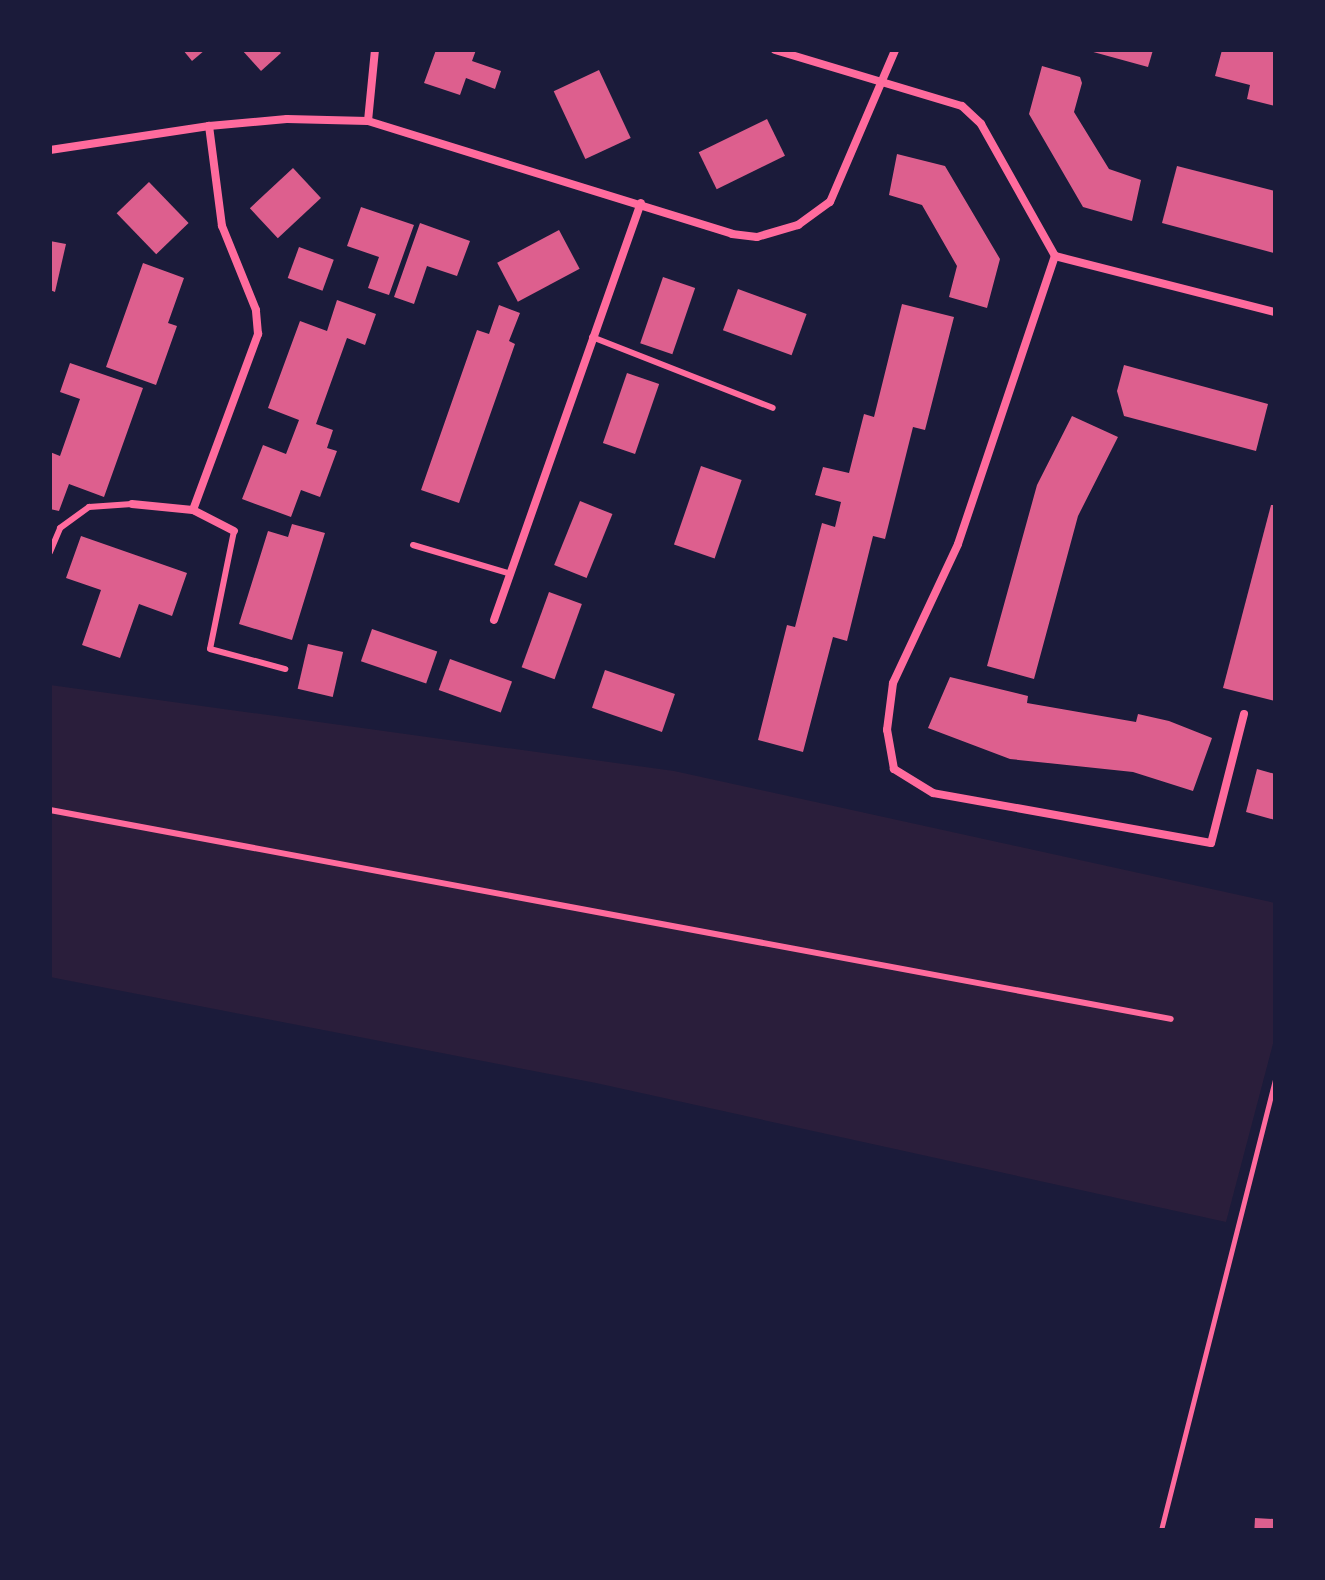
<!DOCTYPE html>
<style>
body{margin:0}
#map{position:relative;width:1325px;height:1580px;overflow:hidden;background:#1b1b3a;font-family:"Roboto Serif",serif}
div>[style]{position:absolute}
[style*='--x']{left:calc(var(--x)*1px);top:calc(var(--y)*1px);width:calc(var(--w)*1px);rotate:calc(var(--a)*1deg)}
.green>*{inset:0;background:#2a1e3b}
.building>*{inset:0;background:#dd5f8e;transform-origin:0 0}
.path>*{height:5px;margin:-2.5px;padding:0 2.5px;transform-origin:2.5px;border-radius:2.5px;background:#ff6b9d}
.service>*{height:6px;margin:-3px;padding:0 3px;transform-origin:3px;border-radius:3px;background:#ff6b9d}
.minor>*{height:8px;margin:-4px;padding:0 4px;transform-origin:4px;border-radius:4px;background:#ff6b9d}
span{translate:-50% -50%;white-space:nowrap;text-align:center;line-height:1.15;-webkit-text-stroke:8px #1b1b3a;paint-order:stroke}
.frame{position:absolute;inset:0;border:52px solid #1b1b3a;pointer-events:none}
</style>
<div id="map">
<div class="green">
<i style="clip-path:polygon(50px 685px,674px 771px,1275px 903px,1275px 1036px,1226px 1222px,596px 1083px,50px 977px)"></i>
</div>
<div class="building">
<i style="clip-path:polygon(183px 50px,205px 50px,192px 61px)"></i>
<i style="clip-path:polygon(242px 50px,278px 50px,281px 53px,261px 71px)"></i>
<i style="clip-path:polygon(436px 50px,476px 50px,472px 61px,501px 71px,495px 89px,466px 78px,460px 95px,424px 83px)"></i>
<i style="clip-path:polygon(1086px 50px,1153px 50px,1148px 67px)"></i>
<i style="clip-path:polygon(1222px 50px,1275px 50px,1275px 106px,1247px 99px,1250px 85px,1215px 76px)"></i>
<i style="clip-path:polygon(1042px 66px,1080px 77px,1082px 83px,1074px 112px,1109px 169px,1141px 180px,1132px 221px,1083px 207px,1029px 114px)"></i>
<i style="left:599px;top:70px;width:75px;height:50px;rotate:65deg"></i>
<i style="left:767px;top:119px;width:41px;height:76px;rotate:64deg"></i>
<i style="clip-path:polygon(897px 154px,945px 166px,1000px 259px,987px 308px,949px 297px,957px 266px,922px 205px,889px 195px)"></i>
<i style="clip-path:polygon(1177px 166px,1275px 191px,1274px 253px,1162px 223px)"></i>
<i style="left:293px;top:168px;width:41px;height:59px;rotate:47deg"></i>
<i style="left:149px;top:182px;width:57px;height:45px;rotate:46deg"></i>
<i style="clip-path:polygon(361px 207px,414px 225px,389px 295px,368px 288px,379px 257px,347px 246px)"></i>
<i style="clip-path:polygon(420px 223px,470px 241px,457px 276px,427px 266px,414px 304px,394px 297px)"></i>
<i style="left:559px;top:230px;width:44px;height:70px;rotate:62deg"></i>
<i style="clip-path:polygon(50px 241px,66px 244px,55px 292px,50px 290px)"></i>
<i style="left:299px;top:247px;width:37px;height:33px;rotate:20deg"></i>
<i style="clip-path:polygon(143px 263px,184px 278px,168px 323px,177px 326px,156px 385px,106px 367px)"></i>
<i style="left:663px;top:277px;width:34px;height:70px;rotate:19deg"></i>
<i style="left:738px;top:289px;width:73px;height:44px;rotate:20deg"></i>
<i style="clip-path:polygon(337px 300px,376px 314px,365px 345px,347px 338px,316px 424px,333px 430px,327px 448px,337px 451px,320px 497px,301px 490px,291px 517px,242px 499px,263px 445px,286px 454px,299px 420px,268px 408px,300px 321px,327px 331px)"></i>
<i style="clip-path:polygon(902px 304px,954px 317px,925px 430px,913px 427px,885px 539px,873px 536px,847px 641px,833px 637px,803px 752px,758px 740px,787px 625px,795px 627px,822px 523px,835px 527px,841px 502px,815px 495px,823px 467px,849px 473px,864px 414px,874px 417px)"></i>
<i style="clip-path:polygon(499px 305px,520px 313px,509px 341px,515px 344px,459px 503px,421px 490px,477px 330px,489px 334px)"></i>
<i style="clip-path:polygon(70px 363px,143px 388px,104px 497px,69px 484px,59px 511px,50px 509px,50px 452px,60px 456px,80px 399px,60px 392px)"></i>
<i style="clip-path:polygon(1124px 365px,1268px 404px,1256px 451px,1124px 416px,1117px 391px)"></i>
<i style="left:627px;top:373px;width:34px;height:74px;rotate:19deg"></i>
<i style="clip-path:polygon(1072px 416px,1118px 437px,1078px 516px,1034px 679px,987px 666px,1037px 485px)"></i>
<i style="left:701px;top:466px;width:43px;height:83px;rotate:19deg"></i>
<i style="left:580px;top:501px;width:35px;height:69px;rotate:22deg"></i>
<i style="clip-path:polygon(1271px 505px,1275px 505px,1275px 701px,1223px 688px)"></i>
<i style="clip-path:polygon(292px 524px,325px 533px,292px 640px,239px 624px,268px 531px,288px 537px)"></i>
<i style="clip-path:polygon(81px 536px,187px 573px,172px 616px,139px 604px,120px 658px,82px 645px,101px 590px,66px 578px)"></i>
<i style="left:549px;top:592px;width:35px;height:80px;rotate:20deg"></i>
<i style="left:372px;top:629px;width:69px;height:34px;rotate:19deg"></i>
<i style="left:308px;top:644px;width:36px;height:46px;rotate:13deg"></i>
<i style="left:450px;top:659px;width:66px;height:33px;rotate:20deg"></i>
<i style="left:605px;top:670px;width:74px;height:40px;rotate:19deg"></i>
<i style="clip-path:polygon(950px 677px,1028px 696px,1027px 703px,1136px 722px,1138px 714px,1169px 721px,1212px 738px,1193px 791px,1133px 772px,1010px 759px,928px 728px)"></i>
<i style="clip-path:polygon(1257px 769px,1275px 774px,1275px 820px,1246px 812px)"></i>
<i style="left:1255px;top:1518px;width:20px;height:12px;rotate:3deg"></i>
</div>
<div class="path">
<i style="--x:1161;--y:1530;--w:466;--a:-75.8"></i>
</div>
<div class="service">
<i style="--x:592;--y:337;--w:194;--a:21.4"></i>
<i style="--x:234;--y:531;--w:120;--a:101.5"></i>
<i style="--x:210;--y:649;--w:78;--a:14.9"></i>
<i style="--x:413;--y:545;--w:102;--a:16.5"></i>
<i style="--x:50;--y:552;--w:26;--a:-67"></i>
<i style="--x:60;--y:528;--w:36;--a:-36"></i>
<i style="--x:89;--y:507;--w:43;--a:-4"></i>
<i style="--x:50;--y:810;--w:1140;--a:10.56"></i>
</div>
<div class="minor">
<i style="--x:775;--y:50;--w:195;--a:16.7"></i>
<i style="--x:962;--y:106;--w:26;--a:43"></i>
<i style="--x:981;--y:124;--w:151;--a:60.7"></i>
<i style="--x:368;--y:121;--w:71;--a:-84.4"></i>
<i style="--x:50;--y:150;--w:161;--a:-8.6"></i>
<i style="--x:209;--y:126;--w:78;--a:-5.1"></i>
<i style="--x:287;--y:119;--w:81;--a:1.4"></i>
<i style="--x:368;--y:121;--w:381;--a:17.2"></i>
<i style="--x:732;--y:234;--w:25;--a:7"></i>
<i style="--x:757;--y:237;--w:43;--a:-16.3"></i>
<i style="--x:798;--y:225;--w:39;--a:-36"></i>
<i style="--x:830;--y:202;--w:165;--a:-66.8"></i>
<i style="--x:132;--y:504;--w:61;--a:5.6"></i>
<i style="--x:193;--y:510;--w:46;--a:27.1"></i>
<i style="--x:193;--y:510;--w:188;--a:-69.7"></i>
<i style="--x:258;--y:334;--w:24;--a:-95"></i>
<i style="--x:256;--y:310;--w:91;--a:-112"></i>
<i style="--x:222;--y:226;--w:101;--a:-97.4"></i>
<i style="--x:494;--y:620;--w:442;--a:-70.6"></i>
<i style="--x:1244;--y:714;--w:133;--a:104.3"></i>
<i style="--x:1211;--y:843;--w:282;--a:-169.8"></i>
<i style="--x:933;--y:793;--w:46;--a:-148.4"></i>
<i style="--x:894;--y:769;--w:40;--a:-100"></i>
<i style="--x:887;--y:730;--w:47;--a:-82.7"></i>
<i style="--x:893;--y:683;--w:153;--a:-64.9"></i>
<i style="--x:958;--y:544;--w:304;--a:-71.4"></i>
<i style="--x:1055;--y:256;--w:227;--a:14.3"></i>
</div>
<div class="frame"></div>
</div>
